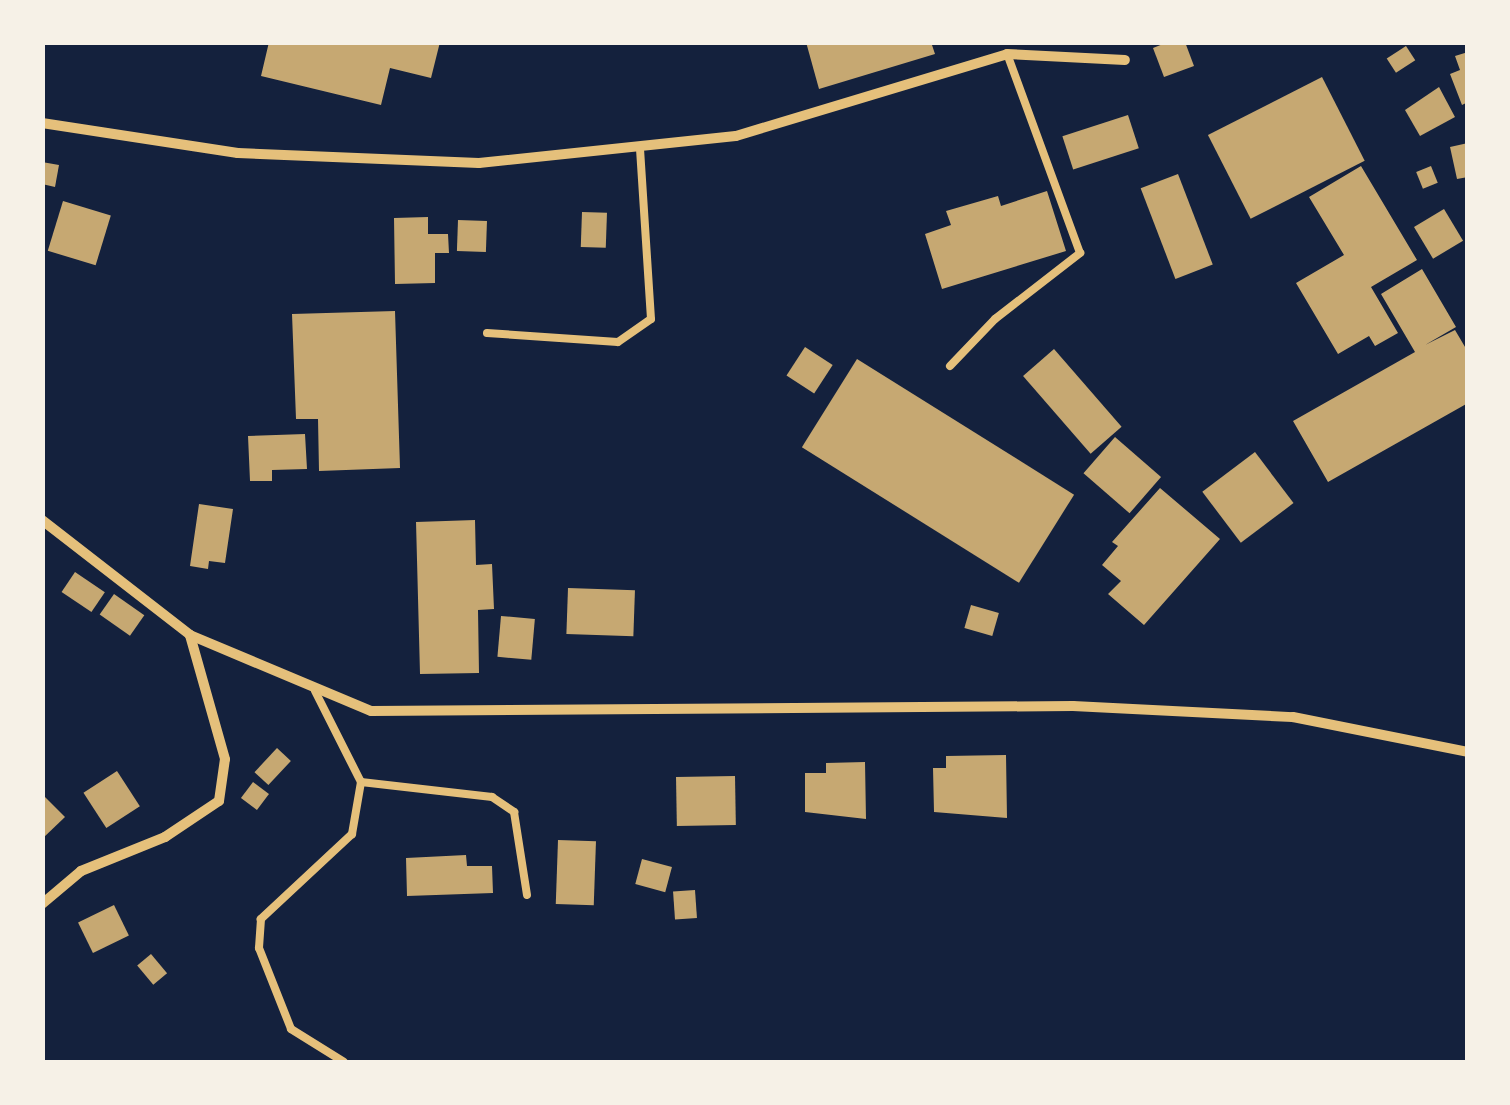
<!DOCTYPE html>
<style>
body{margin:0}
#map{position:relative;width:1510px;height:1105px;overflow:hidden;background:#14213d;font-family:Rubik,sans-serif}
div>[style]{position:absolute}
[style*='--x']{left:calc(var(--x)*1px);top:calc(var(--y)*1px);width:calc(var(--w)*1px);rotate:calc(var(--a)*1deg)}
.building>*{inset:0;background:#c6a872;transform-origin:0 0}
.service>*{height:8px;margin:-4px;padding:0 4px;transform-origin:4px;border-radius:4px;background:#e5c07b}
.minor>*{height:10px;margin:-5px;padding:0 5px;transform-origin:5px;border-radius:5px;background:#e5c07b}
span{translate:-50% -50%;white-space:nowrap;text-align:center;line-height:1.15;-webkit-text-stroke:9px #f6f1e7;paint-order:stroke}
.frame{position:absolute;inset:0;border:45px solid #f6f1e7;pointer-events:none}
</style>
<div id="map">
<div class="building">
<i style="clip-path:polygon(269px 42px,440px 42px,431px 78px,390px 68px,381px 105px,261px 76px)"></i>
<i style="clip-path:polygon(806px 42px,931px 42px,935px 54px,819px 89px)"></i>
<i style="clip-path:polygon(1168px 42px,1185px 42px,1194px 66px,1164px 77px,1153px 48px)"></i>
<i style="left:1406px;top:46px;width:17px;height:23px;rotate:57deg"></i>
<i style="clip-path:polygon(1468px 52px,1468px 102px,1462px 105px,1450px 74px,1460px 70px,1455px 56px)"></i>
<i style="left:1322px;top:77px;width:94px;height:128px;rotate:63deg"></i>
<i style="clip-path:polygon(1439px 87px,1455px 117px,1420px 136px,1405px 110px)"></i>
<i style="left:1128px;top:115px;width:35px;height:69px;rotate:72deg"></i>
<i style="clip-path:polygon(1468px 143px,1468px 177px,1457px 179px,1450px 147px)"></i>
<i style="clip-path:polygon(42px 162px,59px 165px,55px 187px,42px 184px)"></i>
<i style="clip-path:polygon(1361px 166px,1417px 260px,1371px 287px,1398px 333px,1375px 346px,1369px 336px,1338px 354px,1296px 283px,1344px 255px,1309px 197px)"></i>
<i style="left:1431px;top:166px;width:18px;height:16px;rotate:68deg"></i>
<i style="left:1178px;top:174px;width:97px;height:40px;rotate:69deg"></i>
<i style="clip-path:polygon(1047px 191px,1066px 251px,942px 289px,925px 234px,951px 225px,946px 211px,998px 196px,1001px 206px)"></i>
<i style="left:63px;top:201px;width:50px;height:52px;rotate:17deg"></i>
<i style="left:1444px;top:209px;width:37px;height:35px;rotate:59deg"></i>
<i style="left:582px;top:212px;width:25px;height:35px;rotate:2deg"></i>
<i style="clip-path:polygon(428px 217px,428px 234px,448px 234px,449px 253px,435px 253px,435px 283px,395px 284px,394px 218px)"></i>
<i style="left:458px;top:220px;width:29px;height:31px;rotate:2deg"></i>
<i style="clip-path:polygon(1422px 269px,1456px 327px,1425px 345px,1455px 330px,1468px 352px,1468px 403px,1328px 482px,1293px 421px,1415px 352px,1381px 294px)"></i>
<i style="clip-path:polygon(395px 311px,400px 468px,319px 471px,318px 419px,296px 419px,292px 314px)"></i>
<i style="left:805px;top:347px;width:33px;height:34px;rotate:33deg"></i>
<i style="left:1054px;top:349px;width:103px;height:41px;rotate:49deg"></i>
<i style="left:857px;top:359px;width:256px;height:104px;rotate:32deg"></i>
<i style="clip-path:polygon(305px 434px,307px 469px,272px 470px,272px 481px,250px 481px,248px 436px)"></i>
<i style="left:1115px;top:437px;width:61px;height:48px;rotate:41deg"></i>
<i style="left:1255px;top:452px;width:64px;height:66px;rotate:53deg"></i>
<i style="clip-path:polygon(1160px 488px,1220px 539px,1144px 625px,1108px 594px,1121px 581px,1102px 565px,1118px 546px,1112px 542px)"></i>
<i style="clip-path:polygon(199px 504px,233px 509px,225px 563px,209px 561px,208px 569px,190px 566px)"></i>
<i style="clip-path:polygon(475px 520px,476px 565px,492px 564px,494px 609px,478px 610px,479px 673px,420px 674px,416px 522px)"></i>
<i style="left:75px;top:572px;width:36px;height:24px;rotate:34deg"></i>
<i style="left:568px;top:588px;width:67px;height:46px;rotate:2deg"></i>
<i style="left:114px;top:594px;width:37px;height:25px;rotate:35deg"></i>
<i style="left:971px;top:605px;width:29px;height:24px;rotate:16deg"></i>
<i style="left:501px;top:616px;width:34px;height:41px;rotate:5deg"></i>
<i style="left:277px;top:748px;width:19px;height:33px;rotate:43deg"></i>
<i style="clip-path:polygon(1006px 755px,1007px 818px,934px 812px,933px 768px,946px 768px,946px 756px)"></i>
<i style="clip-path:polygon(865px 762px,866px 819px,805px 812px,805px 773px,826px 773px,826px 763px)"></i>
<i style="left:117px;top:771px;width:42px;height:40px;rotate:57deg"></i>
<i style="left:735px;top:776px;width:49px;height:59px;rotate:89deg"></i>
<i style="left:253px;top:782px;width:20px;height:20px;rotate:37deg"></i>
<i style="clip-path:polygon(42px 794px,65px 817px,42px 839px)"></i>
<i style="left:558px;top:840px;width:38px;height:64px;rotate:2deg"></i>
<i style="clip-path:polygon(466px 855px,467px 866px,492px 866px,493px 893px,407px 896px,406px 858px)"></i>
<i style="left:642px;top:859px;width:31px;height:26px;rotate:15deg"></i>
<i style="left:695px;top:890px;width:28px;height:22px;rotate:86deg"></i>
<i style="left:114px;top:905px;width:34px;height:40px;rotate:64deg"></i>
<i style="left:151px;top:954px;width:25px;height:18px;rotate:50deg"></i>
</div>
<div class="service">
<i style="--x:487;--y:333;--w:131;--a:3.9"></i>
<i style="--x:618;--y:342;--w:40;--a:-34.9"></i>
<i style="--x:651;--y:319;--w:168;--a:-93.7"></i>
<i style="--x:950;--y:366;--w:65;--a:-46.2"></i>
<i style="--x:995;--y:319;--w:108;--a:-37.8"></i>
<i style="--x:1080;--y:253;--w:212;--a:-110.1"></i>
<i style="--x:315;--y:691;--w:102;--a:63.2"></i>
<i style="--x:361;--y:782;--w:53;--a:99.8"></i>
<i style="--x:352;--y:834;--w:125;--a:137"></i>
<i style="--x:261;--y:919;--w:29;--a:94"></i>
<i style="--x:259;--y:948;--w:87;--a:68.4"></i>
<i style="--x:291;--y:1029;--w:62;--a:31.9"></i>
<i style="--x:361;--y:782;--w:132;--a:6.5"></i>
<i style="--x:492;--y:797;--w:27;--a:34"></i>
<i style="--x:514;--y:812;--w:84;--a:81.1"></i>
</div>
<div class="minor">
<i style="--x:42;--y:123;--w:198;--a:8.7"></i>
<i style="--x:238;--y:153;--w:241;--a:2.4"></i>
<i style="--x:479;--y:163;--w:258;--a:-6"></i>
<i style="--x:736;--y:136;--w:283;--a:-16.8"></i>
<i style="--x:1007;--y:54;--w:118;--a:2.9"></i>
<i style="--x:42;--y:520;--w:187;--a:37.8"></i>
<i style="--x:190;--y:635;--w:196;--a:22.8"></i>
<i style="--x:371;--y:711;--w:702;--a:-0.41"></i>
<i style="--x:1073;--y:706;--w:220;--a:2.9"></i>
<i style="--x:1293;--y:717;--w:178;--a:11.3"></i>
<i style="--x:42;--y:904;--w:51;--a:-40.2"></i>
<i style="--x:81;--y:871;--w:91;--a:-22"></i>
<i style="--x:165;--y:837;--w:65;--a:-33.7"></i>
<i style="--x:219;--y:801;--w:42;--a:-81.9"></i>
<i style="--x:225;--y:759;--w:129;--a:-105.8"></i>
</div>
<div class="frame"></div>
</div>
